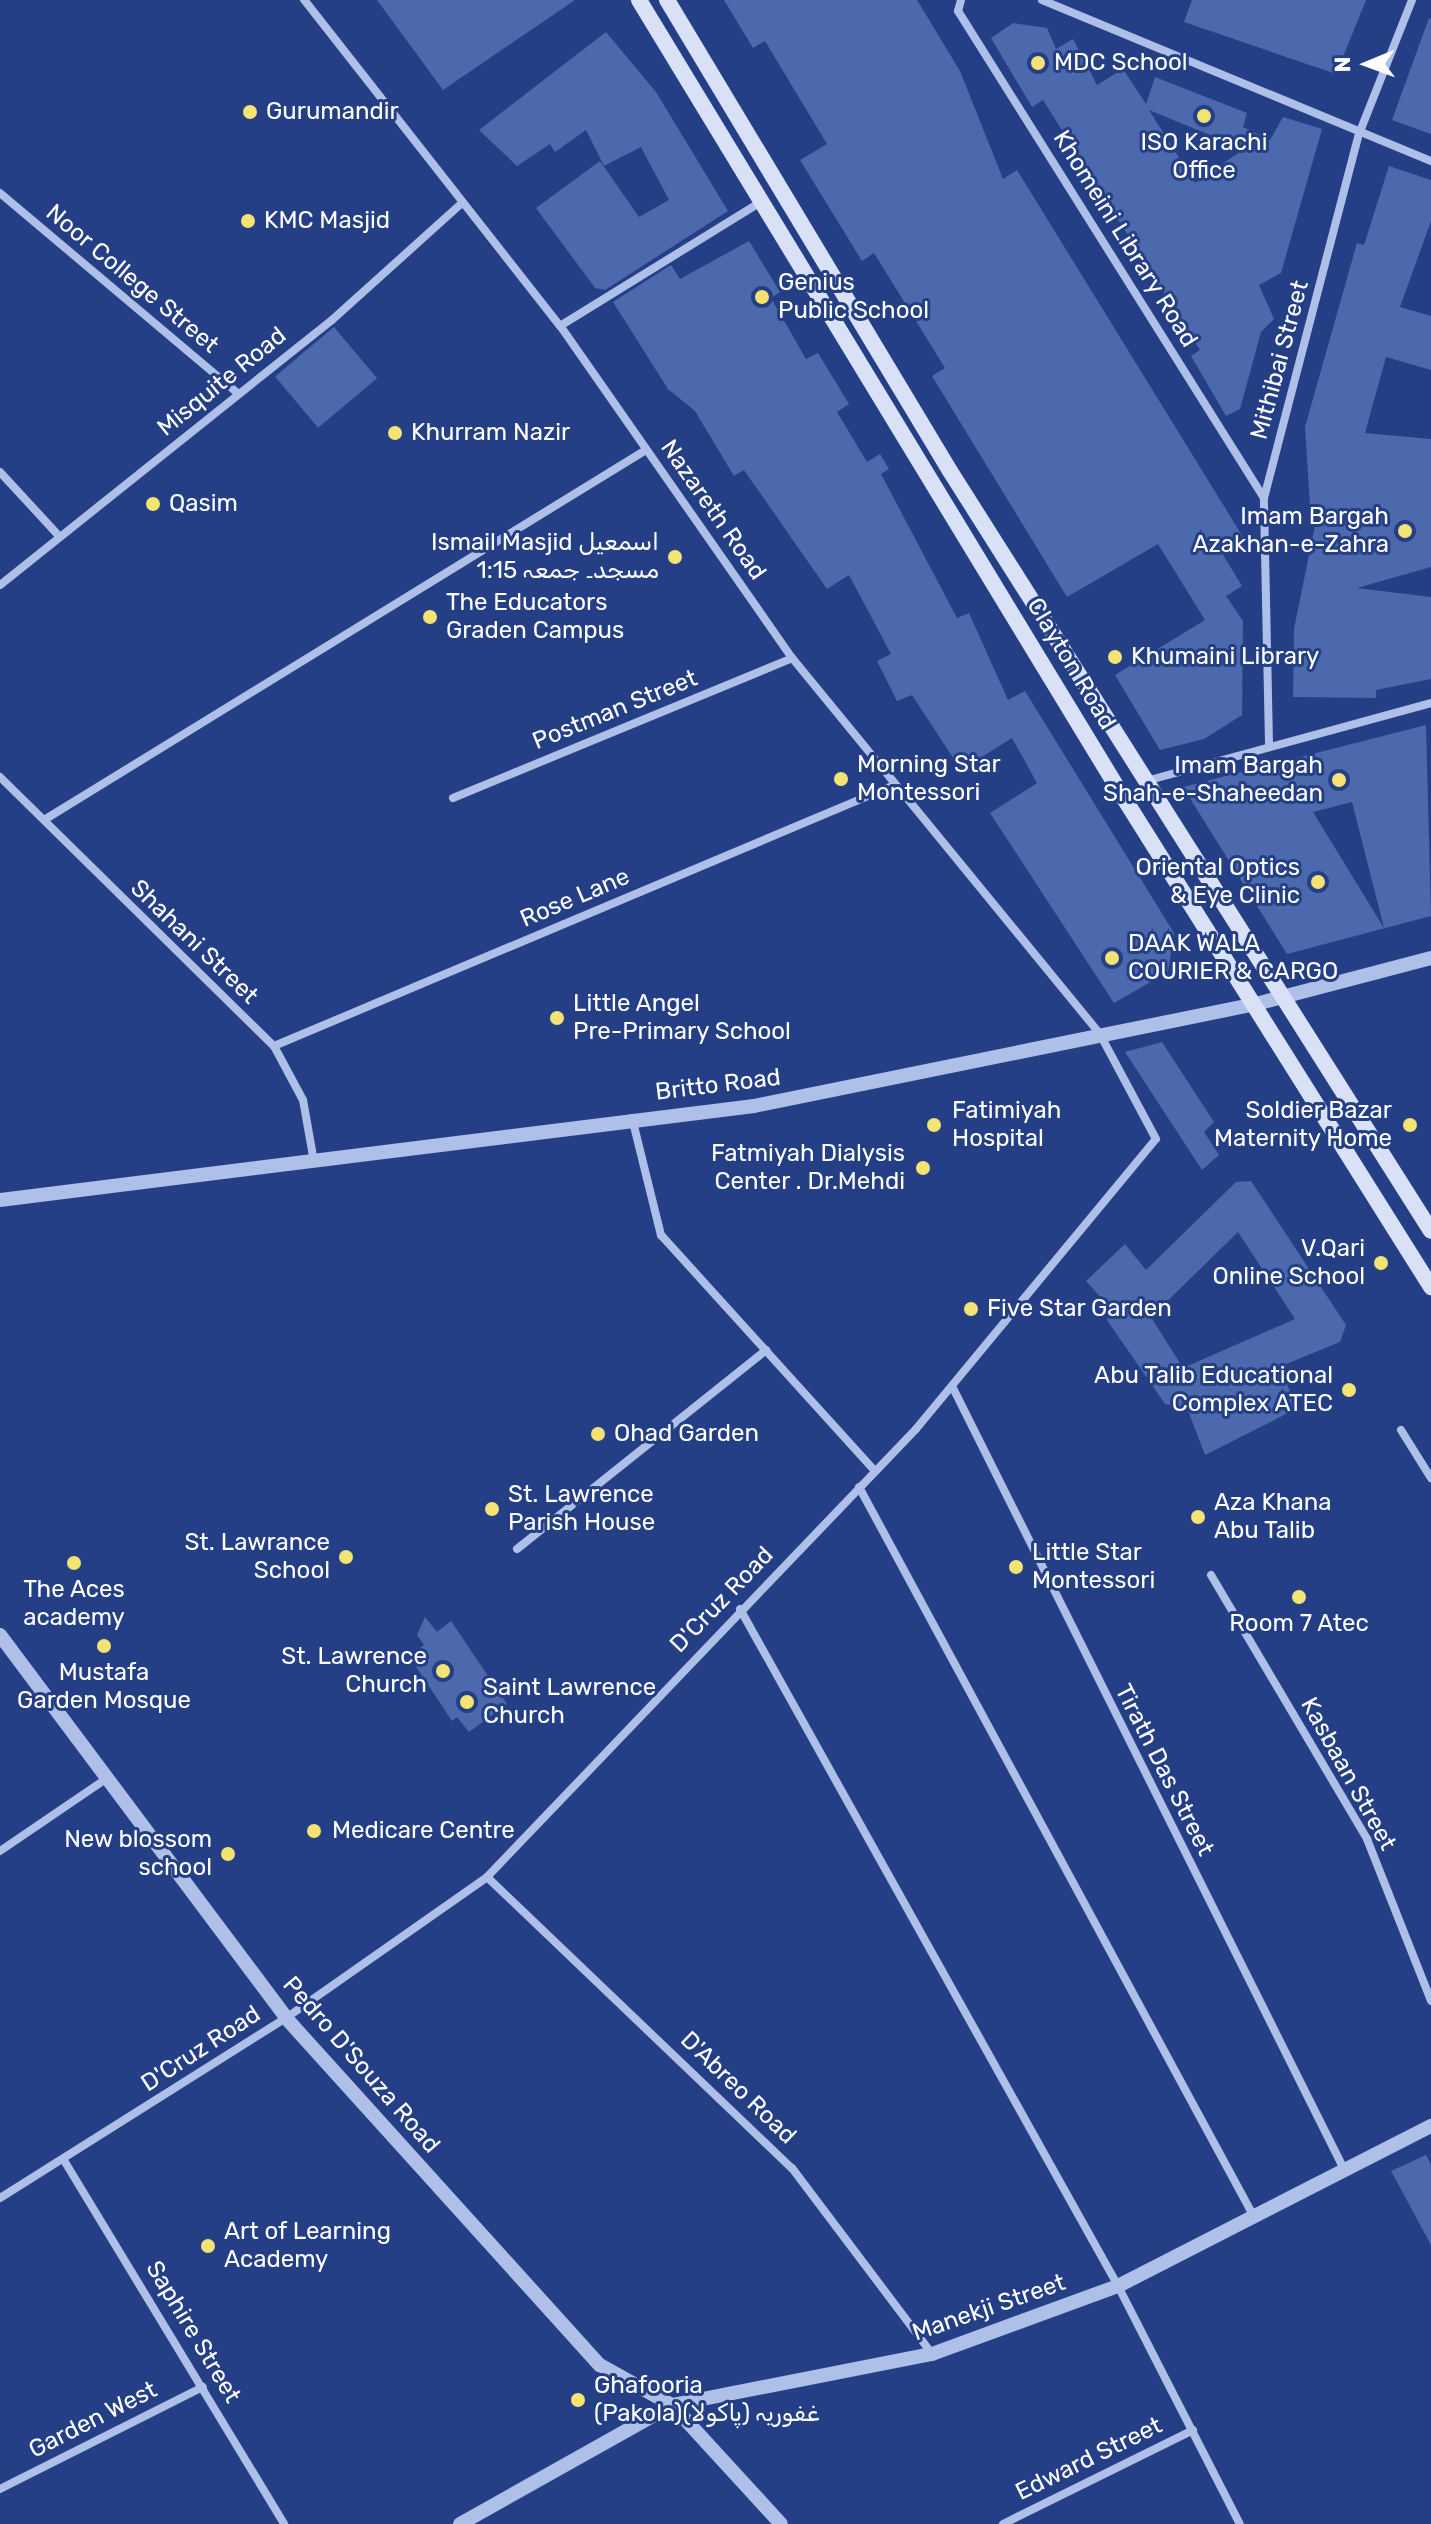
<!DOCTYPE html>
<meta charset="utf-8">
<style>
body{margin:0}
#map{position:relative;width:1431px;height:2524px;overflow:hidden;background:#243f86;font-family:Rubik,"Noto Sans Arabic",sans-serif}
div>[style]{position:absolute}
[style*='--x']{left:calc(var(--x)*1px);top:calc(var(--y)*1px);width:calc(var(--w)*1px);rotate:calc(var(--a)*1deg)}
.building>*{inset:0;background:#4c69ae;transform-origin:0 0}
.minor>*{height:8px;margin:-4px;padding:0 4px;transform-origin:4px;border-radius:4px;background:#aebfe8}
.tertiary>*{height:14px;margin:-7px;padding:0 7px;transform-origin:7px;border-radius:7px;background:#aebfe8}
.secondary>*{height:16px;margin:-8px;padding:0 8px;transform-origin:8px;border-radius:8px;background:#d9e1f7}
.dots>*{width:22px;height:22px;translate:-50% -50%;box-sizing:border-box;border:4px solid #243f86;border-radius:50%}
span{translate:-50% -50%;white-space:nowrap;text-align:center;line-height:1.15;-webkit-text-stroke:6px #243f86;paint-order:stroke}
.poi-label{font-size:24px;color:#fff}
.left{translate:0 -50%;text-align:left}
.right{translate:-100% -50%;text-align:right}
.street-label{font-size:24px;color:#fff}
.north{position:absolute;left:1327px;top:24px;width:80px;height:80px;-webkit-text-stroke:6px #243f86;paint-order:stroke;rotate:269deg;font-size:22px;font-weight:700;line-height:32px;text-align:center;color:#fff}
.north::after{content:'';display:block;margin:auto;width:28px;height:36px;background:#fff;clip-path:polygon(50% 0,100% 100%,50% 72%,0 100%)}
</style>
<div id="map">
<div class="building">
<i style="clip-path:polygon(377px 0,575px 0,443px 90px)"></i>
<i style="clip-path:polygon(724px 0,917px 0,960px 71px,1003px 179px,1017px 170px,1243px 537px,1220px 550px,1242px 586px,1226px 596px,1243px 621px,1242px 715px,1204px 739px,1160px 750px,1115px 675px,1205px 620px,1158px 544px,1067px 597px,932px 376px,945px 368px,874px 253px,862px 261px,800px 160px,827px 144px,765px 41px,753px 48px)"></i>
<i style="clip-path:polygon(1192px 0,1366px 0,1336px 74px,1184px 22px)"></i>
<i style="clip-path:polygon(1429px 18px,1431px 19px,1431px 134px,1392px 120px)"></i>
<i style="clip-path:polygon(evenodd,1013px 23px,1047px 28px,1056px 49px,1073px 39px,1097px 85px,1123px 69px,1146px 104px,1155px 77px,1247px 113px,1243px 127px,1270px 140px,1283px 117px,1322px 129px,1281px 273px,1259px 285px,1274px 319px,1261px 332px,1240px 409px,1226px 416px,1191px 356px,1200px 350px,1043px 100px,1032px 107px,991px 38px,1013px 23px,1149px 110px,1244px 149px,1195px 183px,1149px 110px)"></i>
<i style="clip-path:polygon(606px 32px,656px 92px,728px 211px,605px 290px,595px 288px,536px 208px,600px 161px,639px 217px,669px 200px,641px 147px,604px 166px,586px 130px,555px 152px,550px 144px,517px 166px,479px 130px)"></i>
<i style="clip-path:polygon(1389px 166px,1431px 180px,1431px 221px,1400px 307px,1431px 316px,1431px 370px,1386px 357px,1365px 433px,1431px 439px,1431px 567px,1357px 588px,1431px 597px,1431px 679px,1376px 690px,1376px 698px,1293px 697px,1294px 629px,1319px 506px,1310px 506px,1305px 427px,1357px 243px,1364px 245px)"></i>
<i style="clip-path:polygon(749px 241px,780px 292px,771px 298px,806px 359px,818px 353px,849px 404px,837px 412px,867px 462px,880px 454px,889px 469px,881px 474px,957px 618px,969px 613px,1008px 700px,1025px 691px,1174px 933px,1168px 972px,1114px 1003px,990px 813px,1037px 783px,1012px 738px,961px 770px,912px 695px,897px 701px,877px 661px,891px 654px,849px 575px,827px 589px,744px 470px,734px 476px,695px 411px,668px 389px,613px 302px,671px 265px,680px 279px)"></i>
<i style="left:334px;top:327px;width:67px;height:77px;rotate:50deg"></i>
<i style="clip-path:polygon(evenodd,1426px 725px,1431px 916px,1287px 954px,1183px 787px,1426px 725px,1352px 802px,1384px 928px,1313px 812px,1352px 802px)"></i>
<i style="clip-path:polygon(1162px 1042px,1214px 1122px,1204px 1132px,1219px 1155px,1202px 1170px,1125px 1052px)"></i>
<i style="clip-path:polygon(evenodd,1251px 1181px,1346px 1325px,1340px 1342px,1279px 1367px,1298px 1408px,1205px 1455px,1187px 1408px,1165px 1404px,1107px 1320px,1111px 1309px,1086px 1281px,1125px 1244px,1146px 1270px,1236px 1182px,1251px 1181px,1238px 1232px,1295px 1319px,1183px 1368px,1151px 1317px,1238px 1232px)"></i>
<i style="clip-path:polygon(425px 1617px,437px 1632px,451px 1621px,507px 1704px,469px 1732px,457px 1717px,452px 1721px,409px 1656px,424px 1645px,417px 1635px)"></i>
<i style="clip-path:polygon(1426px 2155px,1431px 2165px,1431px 2245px,1391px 2171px)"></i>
</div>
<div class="minor">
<i style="--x:961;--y:0;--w:11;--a:105"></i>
<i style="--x:958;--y:11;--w:575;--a:57.86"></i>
<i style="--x:1042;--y:0;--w:421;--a:22.5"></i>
<i style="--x:0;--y:193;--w:312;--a:40.1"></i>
<i style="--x:560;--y:326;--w:238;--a:-31.7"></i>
<i style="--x:0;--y:472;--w:88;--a:47.3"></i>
<i style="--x:0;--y:585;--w:425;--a:-38.6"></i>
<i style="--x:332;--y:320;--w:175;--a:-42"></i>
<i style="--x:1269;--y:743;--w:245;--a:-91.2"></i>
<i style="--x:1264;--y:498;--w:376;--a:-75.4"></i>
<i style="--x:1359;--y:134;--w:144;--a:-68.4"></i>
<i style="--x:0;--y:777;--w:384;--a:44.5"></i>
<i style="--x:274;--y:1046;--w:61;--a:61.8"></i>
<i style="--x:303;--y:1100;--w:63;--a:79.9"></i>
<i style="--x:1146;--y:781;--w:295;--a:-15.3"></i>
<i style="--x:453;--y:798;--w:367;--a:-22.4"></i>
<i style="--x:44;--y:820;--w:707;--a:-31.58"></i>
<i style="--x:274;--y:1046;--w:670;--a:-22.82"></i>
<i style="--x:632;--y:1118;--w:121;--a:76.1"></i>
<i style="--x:661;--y:1235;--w:319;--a:47.8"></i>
<i style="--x:952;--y:1386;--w:878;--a:63.41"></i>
<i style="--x:1401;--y:1430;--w:57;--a:58"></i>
<i style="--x:859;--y:1487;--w:830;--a:61.58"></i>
<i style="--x:517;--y:1549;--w:319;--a:-38.6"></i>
<i style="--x:1211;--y:1575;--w:307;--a:59.4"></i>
<i style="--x:1367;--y:1839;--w:174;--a:68.4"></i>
<i style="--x:740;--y:1609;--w:775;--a:60.82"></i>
<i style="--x:1118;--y:2286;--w:267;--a:62.9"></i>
<i style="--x:0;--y:1851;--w:132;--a:-34.2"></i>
<i style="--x:487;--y:1877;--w:422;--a:43.7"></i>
<i style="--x:792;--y:2168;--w:233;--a:53"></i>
<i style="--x:65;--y:2162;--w:423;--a:58.8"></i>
<i style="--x:0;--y:2198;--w:338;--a:-32.2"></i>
<i style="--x:286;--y:2018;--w:246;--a:-35"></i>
<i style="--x:487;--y:1877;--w:620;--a:-46.24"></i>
<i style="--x:916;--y:1429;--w:376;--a:-50.4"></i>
<i style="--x:1156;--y:1139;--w:119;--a:-118.1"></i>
<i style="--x:1100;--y:1034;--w:486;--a:-129.3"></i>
<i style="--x:792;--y:658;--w:405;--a:-124.9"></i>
<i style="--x:560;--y:326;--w:415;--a:-128.1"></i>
<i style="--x:0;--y:2489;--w:227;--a:-26.7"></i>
<i style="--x:1003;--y:2524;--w:212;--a:-26.3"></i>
</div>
<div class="tertiary">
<i style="--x:0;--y:1200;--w:760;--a:-7.11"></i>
<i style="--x:754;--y:1106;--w:512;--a:-11.49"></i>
<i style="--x:1256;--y:1004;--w:181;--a:-14.7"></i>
<i style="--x:0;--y:1635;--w:478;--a:53.2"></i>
<i style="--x:286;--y:2018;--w:468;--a:47.9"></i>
<i style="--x:600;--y:2365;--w:82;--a:29.1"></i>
<i style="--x:672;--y:2405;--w:161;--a:47.5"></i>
<i style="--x:460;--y:2524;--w:243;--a:-29.3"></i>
<i style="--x:672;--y:2405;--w:265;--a:-11.1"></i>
<i style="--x:932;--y:2354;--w:198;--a:-20.1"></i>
<i style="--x:1118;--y:2286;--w:352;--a:-27.1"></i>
</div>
<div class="secondary">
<i style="--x:639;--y:0;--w:927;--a:58.73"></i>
<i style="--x:1120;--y:792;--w:585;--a:57.86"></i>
<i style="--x:667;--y:0;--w:549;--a:59"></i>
<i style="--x:950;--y:471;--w:899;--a:57.67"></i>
</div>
<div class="dots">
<i style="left:1038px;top:63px;background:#f3e372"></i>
<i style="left:250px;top:112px;background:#f3e372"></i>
<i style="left:1204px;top:116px;background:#f3e372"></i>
<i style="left:248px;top:221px;background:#f3e372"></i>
<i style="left:762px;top:297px;background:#f3e372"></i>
<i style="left:395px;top:433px;background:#f3e372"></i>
<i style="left:153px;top:504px;background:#f3e372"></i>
<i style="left:1405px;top:531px;background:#f3e372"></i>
<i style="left:675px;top:557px;background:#f3e372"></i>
<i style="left:430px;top:617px;background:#f3e372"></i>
<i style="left:1115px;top:657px;background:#f3e372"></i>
<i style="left:841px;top:779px;background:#f3e372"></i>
<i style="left:1339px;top:780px;background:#f3e372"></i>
<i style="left:1318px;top:882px;background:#f3e372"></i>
<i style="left:1112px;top:958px;background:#f3e372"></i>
<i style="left:557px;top:1018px;background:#f3e372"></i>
<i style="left:934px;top:1125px;background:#f3e372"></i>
<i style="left:1410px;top:1125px;background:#f3e372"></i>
<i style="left:923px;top:1168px;background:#f3e372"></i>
<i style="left:1381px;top:1263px;background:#f3e372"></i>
<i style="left:971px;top:1309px;background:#f3e372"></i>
<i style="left:1349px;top:1390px;background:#f3e372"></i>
<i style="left:598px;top:1434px;background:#f3e372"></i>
<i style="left:492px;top:1509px;background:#f3e372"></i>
<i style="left:1198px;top:1517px;background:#f3e372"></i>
<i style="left:346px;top:1557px;background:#f3e372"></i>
<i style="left:74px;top:1563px;background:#f3e372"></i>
<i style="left:1016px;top:1567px;background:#f3e372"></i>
<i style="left:1299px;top:1597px;background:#f3e372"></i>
<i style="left:104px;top:1646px;background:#f3e372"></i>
<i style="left:443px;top:1671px;background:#f3e372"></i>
<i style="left:467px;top:1702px;background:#f3e372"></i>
<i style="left:314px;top:1831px;background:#f3e372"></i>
<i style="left:228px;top:1854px;background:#f3e372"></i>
<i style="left:208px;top:2246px;background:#f3e372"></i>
<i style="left:578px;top:2400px;background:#f3e372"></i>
</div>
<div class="poi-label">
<span class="left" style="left:1054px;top:63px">MDC School</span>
<span class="left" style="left:266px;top:112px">Gurumandir</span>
<span style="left:1204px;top:157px">ISO Karachi<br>Office</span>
<span class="left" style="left:264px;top:221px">KMC Masjid</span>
<span class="left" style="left:778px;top:297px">Genius<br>Public School</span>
<span class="left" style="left:411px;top:433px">Khurram Nazir</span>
<span class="left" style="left:169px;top:504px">Qasim</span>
<span class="right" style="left:1389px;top:531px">Imam Bargah<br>Azakhan-e-Zahra</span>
<span class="right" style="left:659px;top:557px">Ismail Masjid اسمعیل<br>مسجد۔ جمعہ 1:15</span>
<span class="left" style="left:446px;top:617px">The Educators<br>Graden Campus</span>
<span class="left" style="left:1131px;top:657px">Khumaini Library</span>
<span class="left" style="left:857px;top:779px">Morning Star<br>Montessori</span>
<span class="right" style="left:1323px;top:780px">Imam Bargah<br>Shah-e-Shaheedan</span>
<span class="right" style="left:1300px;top:882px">Oriental Optics<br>&amp; Eye Clinic</span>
<span class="left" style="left:1128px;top:958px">DAAK WALA<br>COURIER &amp; CARGO</span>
<span class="left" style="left:573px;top:1018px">Little Angel<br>Pre-Primary School</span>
<span class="left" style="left:952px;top:1125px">Fatimiyah<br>Hospital</span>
<span class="right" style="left:1392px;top:1125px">Soldier Bazar<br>Maternity Home</span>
<span class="right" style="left:905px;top:1168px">Fatmiyah Dialysis<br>Center . Dr.Mehdi</span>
<span class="right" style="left:1365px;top:1263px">V.Qari<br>Online School</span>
<span class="left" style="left:987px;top:1309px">Five Star Garden</span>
<span class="right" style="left:1333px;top:1390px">Abu Talib Educational<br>Complex ATEC</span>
<span class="left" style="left:614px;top:1434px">Ohad Garden</span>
<span class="left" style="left:508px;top:1509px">St. Lawrence<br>Parish House</span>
<span class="left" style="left:1214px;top:1517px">Aza Khana<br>Abu Talib</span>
<span class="right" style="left:330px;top:1557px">St. Lawrance<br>School</span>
<span class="left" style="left:1032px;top:1567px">Little Star<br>Montessori</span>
<span style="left:74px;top:1604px">The Aces<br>academy</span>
<span style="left:1299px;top:1624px">Room 7 Atec</span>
<span class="right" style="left:427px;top:1671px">St. Lawrence<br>Church</span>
<span style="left:104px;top:1687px">Mustafa<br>Garden Mosque</span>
<span class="left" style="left:483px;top:1702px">Saint Lawrence<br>Church</span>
<span class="left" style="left:332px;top:1831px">Medicare Centre</span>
<span class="right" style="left:212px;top:1854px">New blossom<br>school</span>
<span class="left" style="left:224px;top:2246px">Art of Learning<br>Academy</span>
<span class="left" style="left:594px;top:2400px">Ghafooria<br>(Pakola)غفوریہ (پاکولا)</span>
</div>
<div class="street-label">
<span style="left:1125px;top:239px;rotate:58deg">Khomeini Library Road</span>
<span style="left:132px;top:279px;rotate:40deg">Noor College Street</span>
<span style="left:1280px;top:360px;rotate:-75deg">Mithibai Street</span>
<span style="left:222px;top:382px;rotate:-39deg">Misquite Road</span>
<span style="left:713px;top:510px;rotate:55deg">Nazareth Road</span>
<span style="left:1071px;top:664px;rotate:59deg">Clayton Road</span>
<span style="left:615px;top:710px;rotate:-22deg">Postman Street</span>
<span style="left:575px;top:898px;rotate:-23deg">Rose Lane</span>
<span style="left:194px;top:942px;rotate:44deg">Shahani Street</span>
<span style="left:718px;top:1085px;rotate:-7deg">Britto Road</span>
<span style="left:722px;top:1600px;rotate:-46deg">D'Cruz Road</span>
<span style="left:1164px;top:1770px;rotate:63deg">Tirath Das Street</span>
<span style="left:1348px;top:1774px;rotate:61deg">Kasbaan Street</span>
<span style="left:201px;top:2049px;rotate:-33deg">D'Cruz Road</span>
<span style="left:361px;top:2065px;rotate:49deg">Pedro D'Souza Road</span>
<span style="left:738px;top:2088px;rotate:44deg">D'Abreo Road</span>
<span style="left:989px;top:2308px;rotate:-19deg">Manekji Street</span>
<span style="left:193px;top:2332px;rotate:59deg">Saphire Street</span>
<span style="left:93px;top:2420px;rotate:-27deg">Garden West</span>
<span style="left:1089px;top:2459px;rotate:-26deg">Edward Street</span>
</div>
<div class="north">N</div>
</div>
